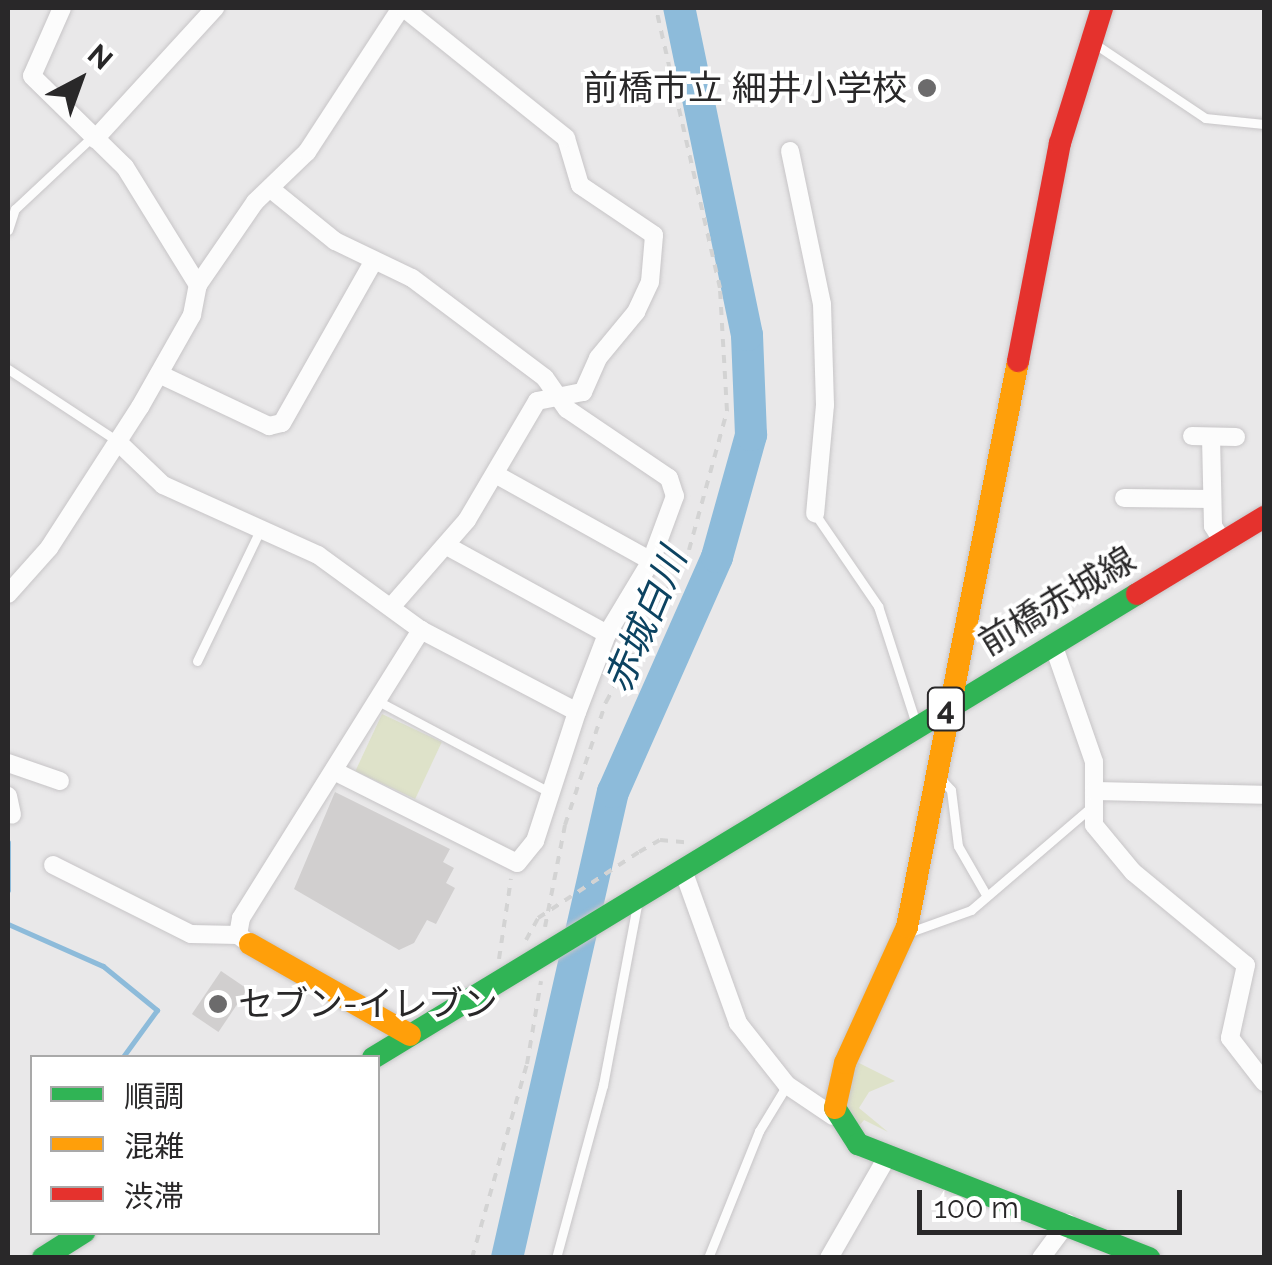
<!DOCTYPE html>
<meta charset="utf-8">
<style>
body{margin:0}
#map{position:relative;width:1272px;height:1265px;overflow:hidden;background:#e9e8e9;font-family:Raleway,"Noto Sans JP",sans-serif}
div>[style]{position:absolute}
[style*='--x']{left:calc(var(--x)*1px);top:calc(var(--y)*1px);width:calc(var(--w)*1px);rotate:calc(var(--a)*1deg)}
.green>*{inset:0;background:#dee2c9;transform-origin:0 0}
.stream>*{height:5px;margin:-2.5px;padding:0 2.5px;transform-origin:2.5px;border-radius:2.5px;background:#8dbbda}
.river>*{height:32px;margin:-16px;padding:0 16px;transform-origin:16px;border-radius:16px;background:#8dbbda}
.building>*{inset:0;background:#d1cfcf;transform-origin:0 0}
.path>*{height:4px;margin-top:-2px;transform-origin:0;background:repeating-linear-gradient(90deg,#d3d3d3 0 8px,transparent 0 16px)}
.roads{filter:drop-shadow(0 0 2px #c7c5c7) drop-shadow(0 0 2px #c7c5c7)}
.lane>*{height:9px;margin:-4.5px;padding:0 4.5px;transform-origin:4.5px;border-radius:4.5px;background:#fcfcfc}
.street>*{height:18px;margin:-9px;padding:0 9px;transform-origin:9px;border-radius:9px;background:#fcfcfc}
.fast>*{height:22px;margin:-11px;padding:0 11px;transform-origin:11px;border-radius:11px;background:#30b455}
.slow>*{height:22px;margin:-11px;padding:0 11px;transform-origin:11px;border-radius:11px;background:#ff9f0a}
.jam>*{height:22px;margin:-11px;padding:0 11px;transform-origin:11px;border-radius:11px;background:#e5322d}
.dots>*{width:28px;height:28px;translate:-50% -50%;box-sizing:border-box;border:5px solid #fff;border-radius:50%}
span{translate:-50% -50%;white-space:nowrap;text-align:center;line-height:1.15;-webkit-text-stroke:8px #fff;paint-order:stroke}
.shield-label span{padding:2px 8px;background:#fff;border:2px solid;border-radius:8px;-webkit-text-stroke-width:0}
.shield-label{font-size:32px;color:#292829;font-weight:700}
.poi-label{font-size:35px;color:#292829}
.right{translate:-100% -50%;text-align:right}
.left{translate:0 -50%;text-align:left}
.street-label{font-size:35px;color:#292829}
.water-label{font-size:38px;color:#0c4361;font-style:italic}
.frame{position:absolute;inset:0;border:10px solid #292829;pointer-events:none}
.legend{position:absolute;left:30px;top:1055px;width:350px;height:180px;box-sizing:border-box;background:#fff;border:2px solid #a9a9a9;margin:0;padding:12px 18px;list-style:none;font-size:30px;color:#292829}
.legend li{display:flex;align-items:center;gap:20px;height:50px}
.legend b{width:50px;border:2px solid #a9a9a9}
.north{position:absolute;left:30px;top:30px;width:100px;height:100px;-webkit-text-stroke:8px #fff;paint-order:stroke;rotate:41deg;font-size:28px;font-weight:700;line-height:40px;text-align:center;color:#292829}
.north::after{content:'';display:block;margin:auto;width:35px;height:45px;background:#292829;clip-path:polygon(50% 0,100% 100%,50% 72%,0 100%)}
.scale{position:absolute;left:917px;top:1190px;width:265px;height:45px;box-sizing:border-box;border:5px solid #292829;border-top:0;padding-left:12px;font-size:30px;line-height:35px;white-space:nowrap;color:#292829;-webkit-text-stroke:8px #fff;paint-order:stroke}
</style>
<div id="map">
<div class="green">
<i style="left:382px;top:714px;width:66px;height:63px;rotate:25deg"></i>
<i style="clip-path:polygon(851px 1059px,895px 1081px,869px 1092px,859px 1108px,888px 1132px,864px 1120px,854px 1132px,840px 1109px)"></i>
</div>
<div class="stream">
<i style="--x:8;--y:842;--w:48;--a:90"></i>
<i style="--x:8;--y:924;--w:104;--a:23.9"></i>
<i style="--x:103;--y:966;--w:70;--a:39.2"></i>
<i style="--x:157;--y:1010;--w:59;--a:126.1"></i>
</div>
<div class="river">
<i style="--x:507;--y:1258;--w:478;--a:-77.2"></i>
<i style="--x:613;--y:792;--w:257;--a:-66.1"></i>
<i style="--x:717;--y:557;--w:127;--a:-74.4"></i>
<i style="--x:751;--y:435;--w:100;--a:-92.3"></i>
<i style="--x:747;--y:335;--w:334;--a:-101.7"></i>
</div>
<div class="building">
<i style="clip-path:polygon(335px 792px,450px 849px,443px 862px,454px 868px,446px 883px,455px 888px,436px 924px,427px 920px,414px 943px,399px 950px,294px 889px)"></i>
<i style="left:221px;top:971px;width:32px;height:52px;rotate:34deg"></i>
</div>
<div class="path">
<i style="--x:545;--y:927;--w:104;--a:-78.9"></i>
<i style="--x:565;--y:825;--w:130;--a:-71.6"></i>
<i style="--x:606;--y:702;--w:173;--a:-61.4"></i>
<i style="--x:689;--y:550;--w:144;--a:-74.7"></i>
<i style="--x:727;--y:411;--w:123;--a:-93.3"></i>
<i style="--x:720;--y:288;--w:287;--a:-102.9"></i>
<i style="--x:526;--y:940;--w:25;--a:-61"></i>
<i style="--x:538;--y:918;--w:121;--a:-33.2"></i>
<i style="--x:639;--y:852;--w:24;--a:-30"></i>
<i style="--x:660;--y:840;--w:25;--a:5"></i>
<i style="--x:499;--y:959;--w:81;--a:-81.5"></i>
<i style="--x:472;--y:1258;--w:202;--a:-74.2"></i>
<i style="--x:527;--y:1064;--w:84;--a:-80.4"></i>
</div>
<div class="roads">
<div class="lane">
<i style="--x:1092;--y:42;--w:136;--a:33.9"></i>
<i style="--x:1205;--y:118;--w:59;--a:5.8"></i>
<i style="--x:8;--y:230;--w:22;--a:-72"></i>
<i style="--x:15;--y:209;--w:105;--a:-43.1"></i>
<i style="--x:8;--y:369;--w:131;--a:33.4"></i>
<i style="--x:815;--y:514;--w:112;--a:55.6"></i>
<i style="--x:878;--y:606;--w:124;--a:72.1"></i>
<i style="--x:197;--y:661;--w:145;--a:-64.3"></i>
<i style="--x:376;--y:700;--w:198;--a:28"></i>
<i style="--x:938;--y:776;--w:19;--a:47"></i>
<i style="--x:951;--y:790;--w:56;--a:82.9"></i>
<i style="--x:958;--y:846;--w:54;--a:60.1"></i>
<i style="--x:910;--y:932;--w:65;--a:-19.8"></i>
<i style="--x:971;--y:910;--w:157;--a:-40.6"></i>
<i style="--x:556;--y:1258;--w:179;--a:-74.8"></i>
<i style="--x:603;--y:1085;--w:188;--a:-79.3"></i>
<i style="--x:708;--y:1258;--w:137;--a:-68.1"></i>
<i style="--x:759;--y:1131;--w:54;--a:-58.7"></i>
</div>
<div class="street">
<i style="--x:62;--y:8;--w:74;--a:113.8"></i>
<i style="--x:32;--y:76;--w:130;--a:44.4"></i>
<i style="--x:125;--y:167;--w:139;--a:58.3"></i>
<i style="--x:95;--y:139;--w:178;--a:-47.5"></i>
<i style="--x:790;--y:151;--w:156;--a:78.2"></i>
<i style="--x:822;--y:304;--w:101;--a:88.3"></i>
<i style="--x:825;--y:405;--w:109;--a:95.2"></i>
<i style="--x:272;--y:190;--w:81;--a:39"></i>
<i style="--x:335;--y:241;--w:85;--a:25.7"></i>
<i style="--x:412;--y:278;--w:166;--a:36.9"></i>
<i style="--x:545;--y:378;--w:38;--a:55"></i>
<i style="--x:567;--y:409;--w:123;--a:34.1"></i>
<i style="--x:669;--y:478;--w:19;--a:72"></i>
<i style="--x:675;--y:496;--w:69;--a:110.3"></i>
<i style="--x:651;--y:561;--w:85;--a:121.1"></i>
<i style="--x:607;--y:634;--w:84;--a:111"></i>
<i style="--x:159;--y:374;--w:122;--a:25.3"></i>
<i style="--x:269;--y:426;--w:13;--a:-13"></i>
<i style="--x:282;--y:423;--w:183;--a:-60.5"></i>
<i style="--x:1192;--y:436;--w:44;--a:1.3"></i>
<i style="--x:1211;--y:437;--w:89;--a:88.7"></i>
<i style="--x:1213;--y:526;--w:19;--a:58"></i>
<i style="--x:117;--y:441;--w:64;--a:43.7"></i>
<i style="--x:163;--y:485;--w:170;--a:24.3"></i>
<i style="--x:318;--y:555;--w:127;--a:36.1"></i>
<i style="--x:421;--y:630;--w:176;--a:27.7"></i>
<i style="--x:577;--y:712;--w:136;--a:108"></i>
<i style="--x:535;--y:841;--w:28;--a:129"></i>
<i style="--x:517;--y:863;--w:205;--a:-153.3"></i>
<i style="--x:495;--y:474;--w:179;--a:29.1"></i>
<i style="--x:1124;--y:498;--w:88;--a:0.7"></i>
<i style="--x:447;--y:546;--w:183;--a:28.8"></i>
<i style="--x:8;--y:594;--w:62;--a:-48.3"></i>
<i style="--x:49;--y:548;--w:168;--a:-57.2"></i>
<i style="--x:140;--y:407;--w:106;--a:-60.5"></i>
<i style="--x:192;--y:315;--w:31;--a:-79"></i>
<i style="--x:198;--y:285;--w:101;--a:-55.5"></i>
<i style="--x:255;--y:202;--w:72;--a:-43.9"></i>
<i style="--x:307;--y:152;--w:172;--a:-56.9"></i>
<i style="--x:392;--y:606;--w:114;--a:-48.9"></i>
<i style="--x:467;--y:520;--w:138;--a:-59.5"></i>
<i style="--x:537;--y:401;--w:47;--a:-11.1"></i>
<i style="--x:583;--y:392;--w:37;--a:-66"></i>
<i style="--x:598;--y:358;--w:60;--a:-50.4"></i>
<i style="--x:636;--y:312;--w:33;--a:-65"></i>
<i style="--x:650;--y:282;--w:47;--a:-85.1"></i>
<i style="--x:654;--y:235;--w:89;--a:-146"></i>
<i style="--x:580;--y:185;--w:49;--a:-106.6"></i>
<i style="--x:566;--y:138;--w:208;--a:-141.3"></i>
<i style="--x:1053;--y:644;--w:125;--a:70.8"></i>
<i style="--x:1094;--y:762;--w:63;--a:90"></i>
<i style="--x:1094;--y:825;--w:61;--a:50.3"></i>
<i style="--x:1133;--y:872;--w:146;--a:39.5"></i>
<i style="--x:1246;--y:965;--w:75;--a:102.4"></i>
<i style="--x:1230;--y:1038;--w:56;--a:52.3"></i>
<i style="--x:8;--y:763;--w:55;--a:19.1"></i>
<i style="--x:1094;--y:791;--w:170;--a:1.3"></i>
<i style="--x:8;--y:796;--w:19;--a:78"></i>
<i style="--x:53;--y:865;--w:154;--a:26.6"></i>
<i style="--x:191;--y:934;--w:47;--a:1.2"></i>
<i style="--x:683;--y:870;--w:163;--a:70.2"></i>
<i style="--x:738;--y:1023;--w:79;--a:51.7"></i>
<i style="--x:787;--y:1085;--w:55;--a:34"></i>
<i style="--x:250;--y:944;--w:15;--a:-143"></i>
<i style="--x:238;--y:935;--w:17;--a:-80"></i>
<i style="--x:241;--y:918;--w:340;--a:-58"></i>
<i style="--x:829;--y:1258;--w:116;--a:-60.1"></i>
<i style="--x:1041;--y:1258;--w:44;--a:-53.4"></i>
</div>
<div class="fast">
<i style="--x:373;--y:1058;--w:894;--a:-31.27"></i>
<i style="--x:835;--y:1108;--w:43;--a:57.4"></i>
<i style="--x:858;--y:1144;--w:313;--a:21.4"></i>
<i style="--x:43;--y:1258;--w:49;--a:-32.4"></i>
</div>
<div class="slow">
<i style="--x:250;--y:944;--w:184;--a:29.6"></i>
<i style="--x:835;--y:1108;--w:46;--a:-77.5"></i>
<i style="--x:845;--y:1063;--w:149;--a:-65.5"></i>
<i style="--x:907;--y:927;--w:577;--a:-78.9"></i>
</div>
<div class="jam">
<i style="--x:1018;--y:361;--w:222;--a:-79.1"></i>
<i style="--x:1060;--y:143;--w:141;--a:-72.7"></i>
<i style="--x:1137;--y:594;--w:149;--a:-31.2"></i>
</div>
</div>
<div class="dots">
<i style="left:927px;top:88px;background:#6c6b6c"></i>
<i style="left:218px;top:1004px;background:#6c6b6c"></i>
</div>
<div class="shield-label">
<span style="left:946px;top:709px">4</span>
</div>
<div class="poi-label">
<span class="right" style="left:907px;top:88px">前橋市立 細井小学校</span>
<span class="left" style="left:238px;top:1004px">セブン-イレブン</span>
</div>
<div class="street-label">
<span style="left:1057px;top:601px;rotate:-31deg">前橋赤城線</span>
</div>
<div class="water-label">
<span style="left:645px;top:620px;rotate:-67deg">赤城白川</span>
</div>
<div class="frame"></div>
<ul class="legend">
<li><b style="height:12px;background:#30b455"></b>順調</li>
<li><b style="height:12px;background:#ff9f0a"></b>混雑</li>
<li><b style="height:12px;background:#e5322d"></b>渋滞</li>
</ul>
<div class="north">N</div>
<div class="scale">100 m</div>
</div>
